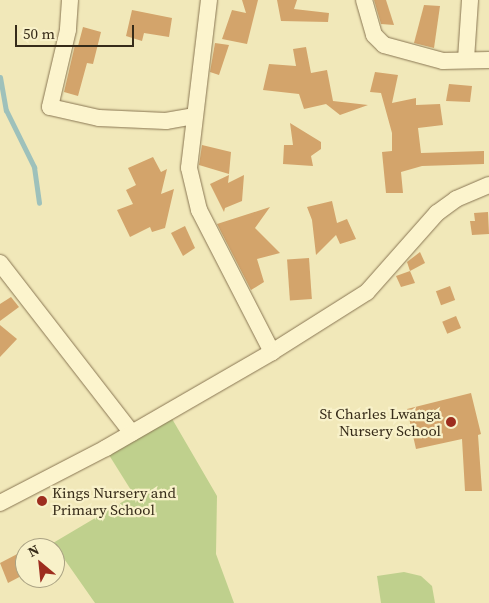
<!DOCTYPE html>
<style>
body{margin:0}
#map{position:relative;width:489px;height:603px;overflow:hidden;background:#f1e8b9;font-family:"Source Serif 4",serif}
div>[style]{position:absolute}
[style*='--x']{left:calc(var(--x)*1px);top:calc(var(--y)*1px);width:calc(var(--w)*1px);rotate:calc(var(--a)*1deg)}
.green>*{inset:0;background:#bfd08d}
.stream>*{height:5px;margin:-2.5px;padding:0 2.5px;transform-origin:2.5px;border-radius:2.5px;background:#9ec1bb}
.building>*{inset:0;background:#d3a46b;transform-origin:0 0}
.roads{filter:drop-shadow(0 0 1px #897653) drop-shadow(0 0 1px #897653)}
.street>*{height:16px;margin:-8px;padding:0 8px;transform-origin:8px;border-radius:8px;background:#fcf4cd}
.dots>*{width:14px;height:14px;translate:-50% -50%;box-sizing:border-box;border:2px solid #f8f1c9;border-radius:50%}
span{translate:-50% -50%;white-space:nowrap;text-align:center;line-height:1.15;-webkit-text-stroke:4.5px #f8f1c9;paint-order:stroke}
.poi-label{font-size:15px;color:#362b19}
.right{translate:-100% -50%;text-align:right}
.left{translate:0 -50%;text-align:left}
.north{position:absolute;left:15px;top:538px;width:50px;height:50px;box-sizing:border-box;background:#f8f1c9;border:1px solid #aaa283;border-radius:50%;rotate:332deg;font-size:14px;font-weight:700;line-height:20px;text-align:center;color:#362b19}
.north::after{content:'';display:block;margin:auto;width:18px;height:22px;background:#9d2d1e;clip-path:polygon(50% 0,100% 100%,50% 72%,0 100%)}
.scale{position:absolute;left:15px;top:25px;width:119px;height:22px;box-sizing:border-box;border:2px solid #362b19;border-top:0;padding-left:6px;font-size:15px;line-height:18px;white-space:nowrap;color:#362b19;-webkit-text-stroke:4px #f8f1c9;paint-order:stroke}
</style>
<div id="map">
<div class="green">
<i style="clip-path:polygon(171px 417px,217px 496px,216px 554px,234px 603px,95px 603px,53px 543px,134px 495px,109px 455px)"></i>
<i style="clip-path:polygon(404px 572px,421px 576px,432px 586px,435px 603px,381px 603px,377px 576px)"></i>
</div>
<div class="stream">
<i style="--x:0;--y:77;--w:34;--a:80"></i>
<i style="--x:6;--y:110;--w:64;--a:63.8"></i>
<i style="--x:34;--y:167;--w:36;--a:82"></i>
</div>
<div class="building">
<i style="clip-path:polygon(242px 0,258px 0,247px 44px,222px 39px,232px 10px,246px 13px)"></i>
<i style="clip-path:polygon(277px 0,297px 0,294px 9px,329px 13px,328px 22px,281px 21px)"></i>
<i style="clip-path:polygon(374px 0,386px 0,394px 25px,381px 24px)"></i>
<i style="clip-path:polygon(424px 5px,440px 6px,434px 48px,414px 43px)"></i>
<i style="clip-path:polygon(132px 10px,172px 18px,169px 37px,144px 33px,142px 41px,126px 36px)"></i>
<i style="clip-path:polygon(83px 27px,101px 32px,93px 64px,87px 63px,78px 96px,64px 92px,75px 45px,78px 46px)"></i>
<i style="clip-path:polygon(215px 43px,229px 45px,219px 75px,210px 72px)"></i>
<i style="clip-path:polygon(306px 47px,311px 73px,327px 70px,333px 101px,368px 105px,340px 115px,326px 104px,304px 109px,299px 94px,263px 90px,269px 64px,296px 66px,293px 49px)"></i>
<i style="clip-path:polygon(375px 72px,398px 75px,392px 103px,416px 98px,416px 105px,440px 104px,443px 125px,418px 128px,421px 153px,484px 151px,484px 164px,422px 166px,401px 172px,403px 193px,386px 193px,382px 152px,392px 151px,392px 133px,381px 93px,370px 92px)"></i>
<i style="clip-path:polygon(449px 84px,472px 86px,470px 102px,446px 101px)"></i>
<i style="clip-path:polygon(290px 123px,321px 142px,321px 149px,311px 156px,313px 166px,283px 164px,284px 145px,293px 145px)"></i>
<i style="clip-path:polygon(202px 145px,231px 152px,229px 174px,199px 165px)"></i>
<i style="clip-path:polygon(153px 157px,161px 172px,167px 169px,161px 194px,174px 189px,165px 228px,152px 232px,150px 227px,130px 237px,117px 210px,133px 204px,126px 190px,136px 185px,128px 168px)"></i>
<i style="clip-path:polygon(229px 175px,228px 183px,244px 175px,242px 201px,225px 208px,224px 212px,210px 184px)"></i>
<i style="clip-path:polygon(332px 201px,337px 223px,347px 219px,356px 239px,340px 244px,336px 235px,316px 255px,312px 220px,307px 207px)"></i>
<i style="clip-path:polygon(270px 207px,255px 228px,280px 253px,257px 259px,264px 282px,251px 290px,217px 224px)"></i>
<i style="clip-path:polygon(488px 212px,489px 234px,472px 235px,470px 221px,475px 221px,474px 213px)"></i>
<i style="clip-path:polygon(185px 226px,195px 248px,183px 256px,171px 233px)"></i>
<i style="clip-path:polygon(420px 252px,425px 263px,410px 271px,407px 262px)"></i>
<i style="left:309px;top:258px;width:41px;height:22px;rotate:86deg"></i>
<i style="clip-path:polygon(410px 271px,415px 283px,401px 287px,396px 276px)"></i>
<i style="left:450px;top:286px;width:15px;height:15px;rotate:70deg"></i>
<i style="clip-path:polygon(11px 297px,19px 307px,0 321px,0 304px)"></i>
<i style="left:456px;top:316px;width:13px;height:15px;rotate:67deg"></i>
<i style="clip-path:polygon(0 325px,17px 339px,0 357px)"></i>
<i style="clip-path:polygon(471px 393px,481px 434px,478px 435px,482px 491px,465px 491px,462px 439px,416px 449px,407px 409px)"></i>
<i style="clip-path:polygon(25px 550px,25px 574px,8px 583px,0 563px)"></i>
</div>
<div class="roads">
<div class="street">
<i style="--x:70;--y:0;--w:30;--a:94"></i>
<i style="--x:68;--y:30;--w:79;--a:103.2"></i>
<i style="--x:50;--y:107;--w:50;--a:12.7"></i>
<i style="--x:99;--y:118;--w:67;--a:2.6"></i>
<i style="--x:166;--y:121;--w:28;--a:-10"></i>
<i style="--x:209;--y:0;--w:169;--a:96.8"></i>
<i style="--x:189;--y:168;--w:43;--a:76.6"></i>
<i style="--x:199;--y:210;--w:160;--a:62.8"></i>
<i style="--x:272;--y:352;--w:112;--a:-32.3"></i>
<i style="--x:367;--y:292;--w:106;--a:-48.5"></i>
<i style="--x:437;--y:213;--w:24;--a:-36"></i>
<i style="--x:456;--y:199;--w:36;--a:-23"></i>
<i style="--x:364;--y:0;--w:36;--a:74"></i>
<i style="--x:374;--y:35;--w:14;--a:45"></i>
<i style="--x:384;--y:45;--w:61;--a:15.2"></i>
<i style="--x:443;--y:61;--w:46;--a:-1.2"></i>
<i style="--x:466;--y:59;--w:59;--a:-86.1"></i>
<i style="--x:0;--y:263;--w:215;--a:52.2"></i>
<i style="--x:0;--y:503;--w:119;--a:-27.4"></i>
<i style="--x:106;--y:448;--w:192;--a:-30"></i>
</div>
</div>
<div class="dots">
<i style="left:451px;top:422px;background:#9d2d1e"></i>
<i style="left:42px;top:501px;background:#9d2d1e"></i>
</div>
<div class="poi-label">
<span class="right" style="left:441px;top:422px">St Charles Lwanga<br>Nursery School</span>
<span class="left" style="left:52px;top:501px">Kings Nursery and<br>Primary School</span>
</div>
<div class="north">N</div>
<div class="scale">50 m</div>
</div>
